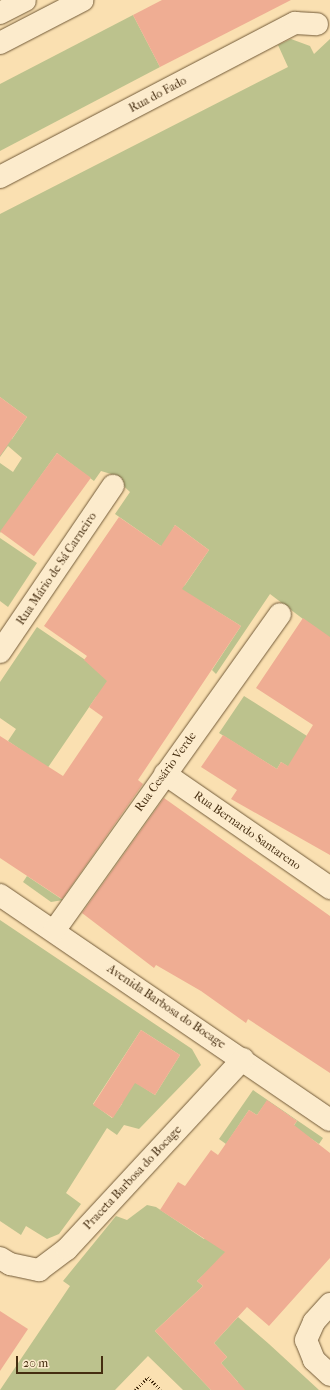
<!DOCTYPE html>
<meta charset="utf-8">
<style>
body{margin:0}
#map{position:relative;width:330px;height:1390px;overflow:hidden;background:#fae0b1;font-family:"IM FELL French Canon",serif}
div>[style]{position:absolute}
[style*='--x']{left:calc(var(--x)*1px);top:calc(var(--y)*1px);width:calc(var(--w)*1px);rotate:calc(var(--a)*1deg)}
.green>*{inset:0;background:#bcc28d}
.building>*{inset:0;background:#efad93;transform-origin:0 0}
.path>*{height:2.5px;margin-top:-1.25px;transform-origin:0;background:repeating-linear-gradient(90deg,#452d10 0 1px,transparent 0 3px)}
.roads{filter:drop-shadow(0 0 1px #725a38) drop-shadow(0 0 1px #725a38)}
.minor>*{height:22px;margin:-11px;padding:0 11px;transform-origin:11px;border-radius:11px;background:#fcebcc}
span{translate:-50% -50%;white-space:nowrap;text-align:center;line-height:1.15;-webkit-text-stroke:4px #fcebcc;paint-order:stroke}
.street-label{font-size:12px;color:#452d10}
.scale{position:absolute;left:16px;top:1356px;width:87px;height:18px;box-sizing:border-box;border:2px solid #452d10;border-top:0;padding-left:5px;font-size:12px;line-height:14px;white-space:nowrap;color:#452d10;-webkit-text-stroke:3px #fcebcc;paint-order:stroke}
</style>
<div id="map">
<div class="green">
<i style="clip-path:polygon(133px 15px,160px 67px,0 151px,0 84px)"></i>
<i style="clip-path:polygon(291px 39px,310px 46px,314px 54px,330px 39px,330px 681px,303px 619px,270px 594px,216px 674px,212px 670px,241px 626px,207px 605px,161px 601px,185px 585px,209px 550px,175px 525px,170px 534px,171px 553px,115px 514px,130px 492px,111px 474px,101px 471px,94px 481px,57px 453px,0 533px,0 463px,13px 472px,22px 458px,8px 446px,0 457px,0 441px,12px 439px,27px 417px,0 397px,0 214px,288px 67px,278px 45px)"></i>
<i style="clip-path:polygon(0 538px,37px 563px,8px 607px,0 601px)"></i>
<i style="clip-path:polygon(37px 627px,122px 685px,96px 697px,36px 785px,0 760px,33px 758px,8px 741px,16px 729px,0 718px,0 682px)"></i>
<i style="clip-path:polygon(244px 696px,307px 736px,308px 779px,281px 762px,277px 769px,219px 733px)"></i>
<i style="clip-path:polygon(27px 876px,63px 900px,51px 902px,23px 882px)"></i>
<i style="clip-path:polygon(evenodd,0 920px,192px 1049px,201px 1065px,139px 1129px,124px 1125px,117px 1135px,107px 1128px,66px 1193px,81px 1204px,59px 1234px,47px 1239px,26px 1226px,21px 1235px,0 1221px,0 920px,141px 1030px,180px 1055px,155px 1095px,126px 1076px,122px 1104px,112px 1118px,93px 1104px,141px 1030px)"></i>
<i style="clip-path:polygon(253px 1090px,323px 1138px,319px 1144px,307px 1136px,227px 1253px,197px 1281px,203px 1286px,155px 1331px,211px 1390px,183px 1390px,148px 1356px,115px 1390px,0 1390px,70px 1286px,63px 1281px,116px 1216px,127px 1220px,147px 1205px,156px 1207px,204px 1239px,264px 1169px,297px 1121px,267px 1101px,257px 1115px,249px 1110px,226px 1144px,219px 1139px)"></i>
<i style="clip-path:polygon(238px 1317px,269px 1344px,319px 1390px,229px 1390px,238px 1382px,221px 1363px,227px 1357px,214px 1343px)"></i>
</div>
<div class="building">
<i style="clip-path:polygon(162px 0,291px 0,160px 67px,133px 15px)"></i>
<i style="clip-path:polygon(0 397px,27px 417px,0 456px)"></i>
<i style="left:57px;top:453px;width:42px;height:97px;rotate:36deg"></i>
<i style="clip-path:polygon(119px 517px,161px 546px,175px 525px,209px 550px,182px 589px,241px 626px,138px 780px,143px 784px,62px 899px,0 858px,0 736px,63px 776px,103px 717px,89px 707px,107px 681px,84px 660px,87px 656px,44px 626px)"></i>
<i style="clip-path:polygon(303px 618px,330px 637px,330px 855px,231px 799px,237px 790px,201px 767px,223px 735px,277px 769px,281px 762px,288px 766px,313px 725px,256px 688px)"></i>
<i style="clip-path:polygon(164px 798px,330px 916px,330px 1073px,248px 1019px,246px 1023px,201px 991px,156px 965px,154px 968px,82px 913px)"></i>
<i style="clip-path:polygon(141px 1030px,180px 1055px,155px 1095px,135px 1083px,113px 1118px,93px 1105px)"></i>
<i style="clip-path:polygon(267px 1100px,297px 1121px,294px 1125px,330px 1153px,330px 1258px,269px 1326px,247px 1307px,214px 1343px,227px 1357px,221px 1363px,245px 1390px,211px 1390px,155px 1331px,203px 1286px,197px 1281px,225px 1252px,160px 1210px,178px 1182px,185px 1186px,211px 1150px,218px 1155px,249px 1110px,257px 1115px)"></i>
<i style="clip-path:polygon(0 1311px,28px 1329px,0 1371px)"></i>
</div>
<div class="path">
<i style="--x:135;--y:1390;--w:18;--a:-45"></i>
<i style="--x:148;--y:1377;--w:18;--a:45"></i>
</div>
<div class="roads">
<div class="minor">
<i style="--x:0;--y:13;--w:28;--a:-27"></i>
<i style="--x:0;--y:43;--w:93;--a:-27.4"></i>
<i style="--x:0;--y:177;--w:333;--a:-27.6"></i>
<i style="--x:295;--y:23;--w:22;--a:3"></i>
<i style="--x:0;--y:652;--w:201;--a:-55.8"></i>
<i style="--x:165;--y:774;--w:201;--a:34.6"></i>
<i style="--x:0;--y:895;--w:399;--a:34.3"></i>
<i style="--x:54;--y:931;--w:389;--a:-54.5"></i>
<i style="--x:0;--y:1258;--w:12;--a:31"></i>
<i style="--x:10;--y:1264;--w:30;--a:12"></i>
<i style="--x:39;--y:1270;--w:35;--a:-37"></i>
<i style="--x:67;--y:1249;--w:259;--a:-47.2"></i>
<i style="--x:330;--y:1304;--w:24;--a:132"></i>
<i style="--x:314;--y:1322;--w:20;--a:114"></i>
<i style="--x:306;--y:1340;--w:22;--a:68"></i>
<i style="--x:314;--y:1360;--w:22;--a:43"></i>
</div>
</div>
<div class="street-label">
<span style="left:158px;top:95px;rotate:-28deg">Rua do Fado</span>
<span style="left:57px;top:569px;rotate:-56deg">Rua Mário de Sá Carneiro</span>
<span style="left:166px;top:772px;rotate:-54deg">Rua Cesário Verde</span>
<span style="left:247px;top:831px;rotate:35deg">Rua Bernardo Santareno</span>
<span style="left:166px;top:1007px;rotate:34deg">Avenida Barbosa do Bocage</span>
<span style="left:133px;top:1178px;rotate:-47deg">Praceta Barbosa do Bocage</span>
</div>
<div class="scale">20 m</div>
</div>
